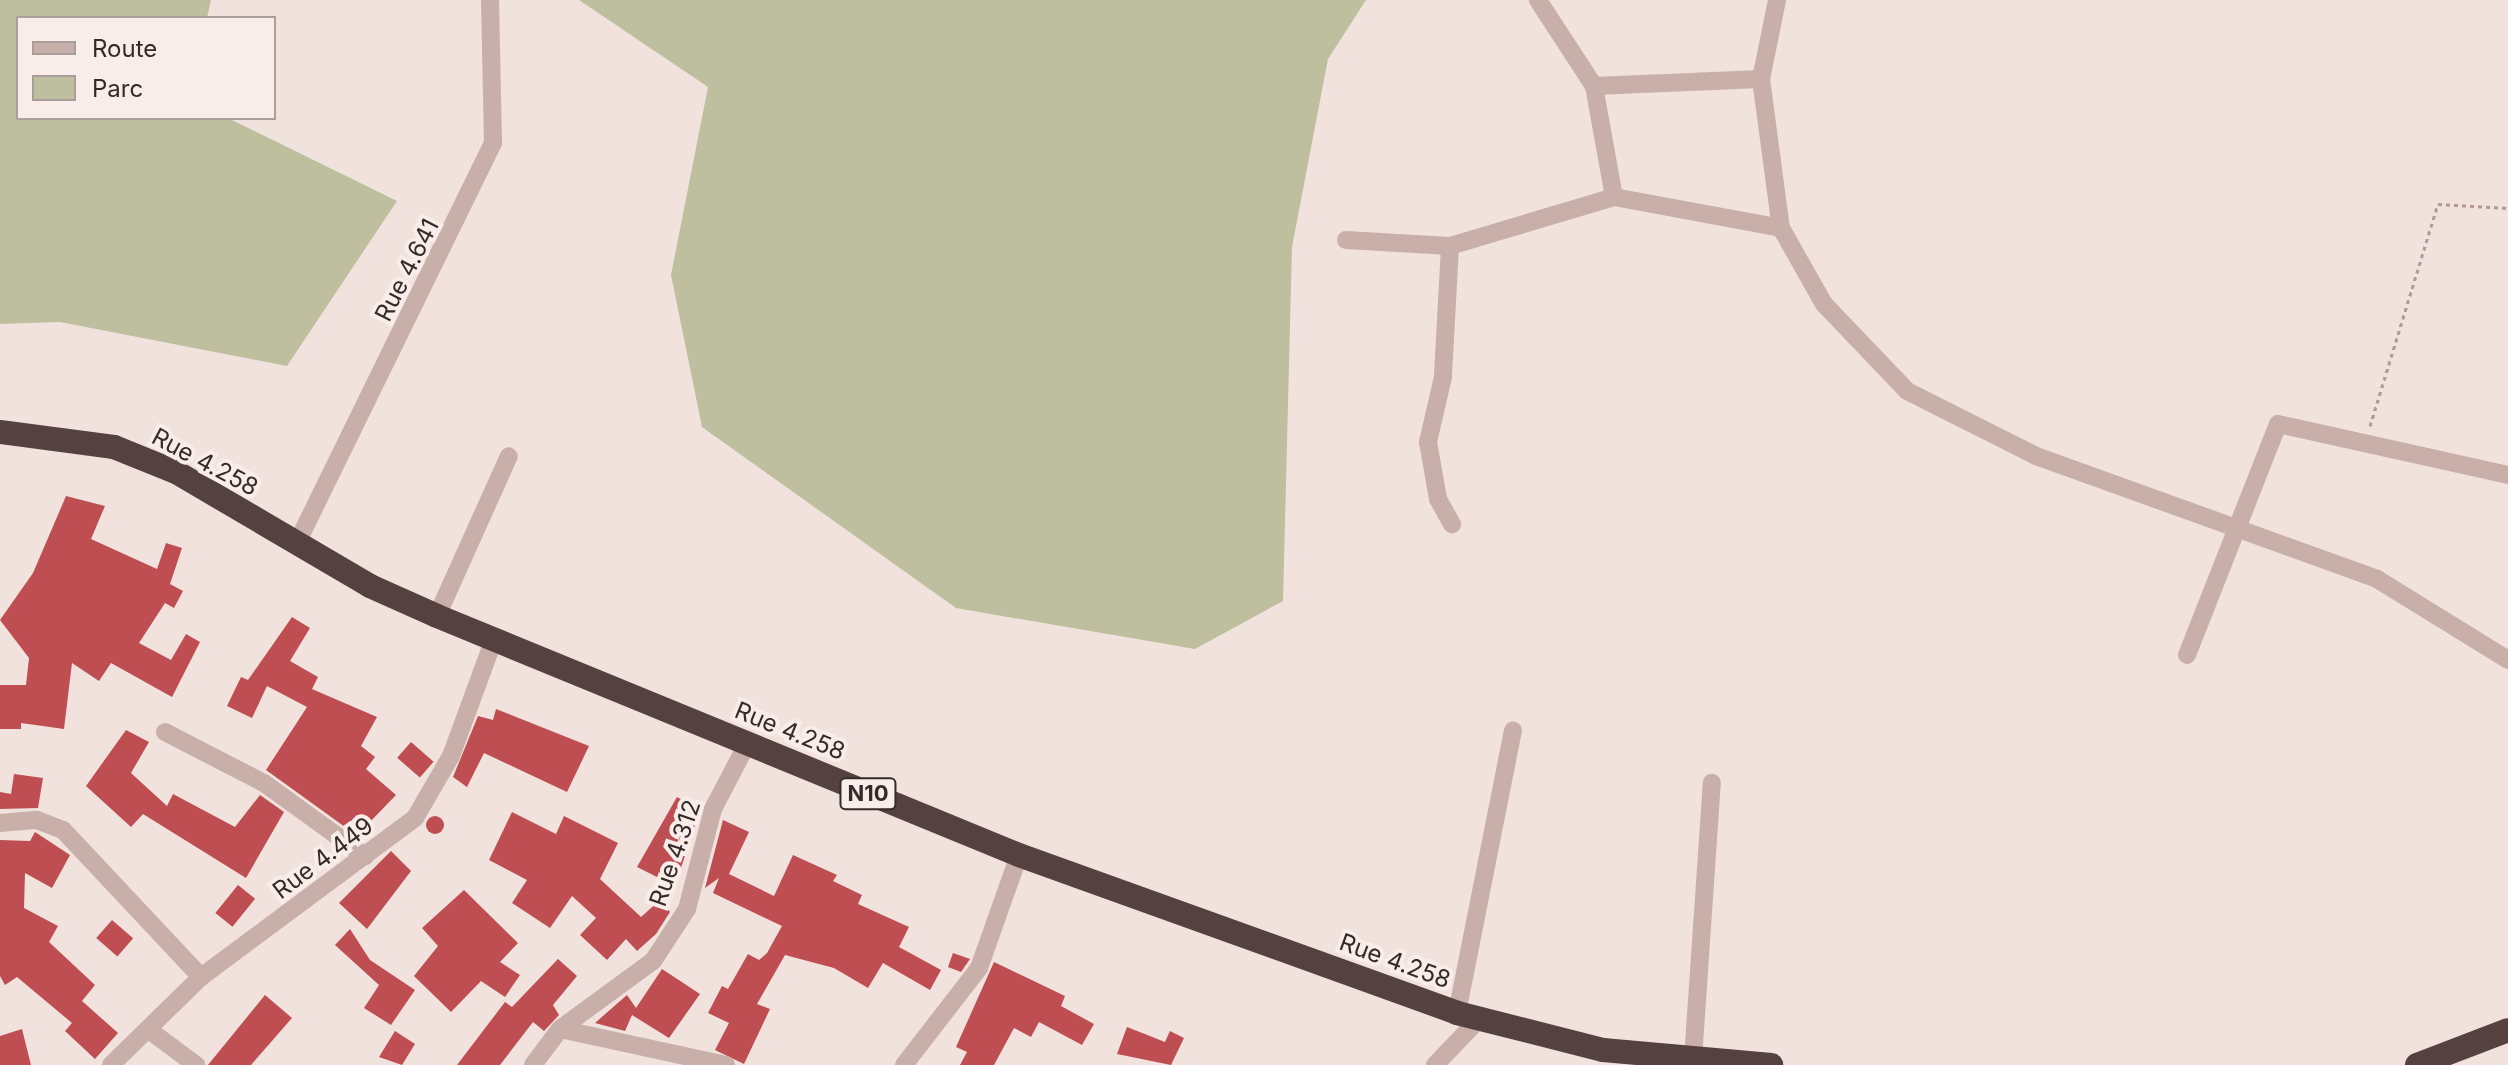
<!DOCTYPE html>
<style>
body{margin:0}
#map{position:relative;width:2508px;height:1065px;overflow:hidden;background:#f1e2dd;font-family:Inter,sans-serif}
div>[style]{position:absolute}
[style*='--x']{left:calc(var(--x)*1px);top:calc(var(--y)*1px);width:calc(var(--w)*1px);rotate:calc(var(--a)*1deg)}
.green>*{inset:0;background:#bdbf9e}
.building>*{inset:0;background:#be4e52;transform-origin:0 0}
.round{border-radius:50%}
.path>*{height:3px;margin-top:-1.5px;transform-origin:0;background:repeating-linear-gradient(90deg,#b49994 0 4px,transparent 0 8px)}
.minor>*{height:18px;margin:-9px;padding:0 9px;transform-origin:9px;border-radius:9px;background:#c8afaa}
.highway>*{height:24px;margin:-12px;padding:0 12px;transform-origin:12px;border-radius:12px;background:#564141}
span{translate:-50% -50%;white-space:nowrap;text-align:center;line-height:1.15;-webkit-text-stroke:8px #f9ede9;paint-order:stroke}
.shield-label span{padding:2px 6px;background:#f9ede9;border:2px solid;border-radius:6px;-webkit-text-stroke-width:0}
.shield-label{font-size:22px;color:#362a29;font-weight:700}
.street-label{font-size:24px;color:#362a29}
.legend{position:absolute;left:16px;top:16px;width:260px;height:104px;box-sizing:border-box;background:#f9ede9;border:2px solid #ab9f9c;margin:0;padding:10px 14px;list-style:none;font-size:24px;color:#362a29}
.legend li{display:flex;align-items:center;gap:16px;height:40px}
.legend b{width:40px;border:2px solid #ab9f9c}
</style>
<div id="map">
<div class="green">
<i style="clip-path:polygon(0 0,211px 0,207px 18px,18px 18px,18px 118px,228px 118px,397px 201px,287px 366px,60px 322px,0 324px)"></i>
<i style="clip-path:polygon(579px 0,1366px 0,1328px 59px,1292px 247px,1283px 601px,1195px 649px,956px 608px,702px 427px,671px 275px,708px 87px)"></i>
</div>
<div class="building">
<i style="clip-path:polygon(66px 496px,105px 506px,91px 539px,157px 569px,166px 543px,182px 548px,170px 584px,183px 591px,174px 608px,165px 603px,139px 643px,171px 660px,186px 634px,200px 642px,172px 697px,111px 663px,99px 681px,72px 663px,64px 729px,21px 723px,21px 729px,0 729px,0 685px,26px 685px,29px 658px,0 620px,33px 573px)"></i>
<i style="clip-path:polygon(292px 617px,310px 628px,290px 661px,318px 677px,312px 689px,377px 717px,361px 746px,375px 757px,366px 769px,396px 795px,367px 825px,357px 815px,345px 827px,266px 770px,307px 707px,267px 686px,252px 718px,227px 706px,241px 677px,248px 680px)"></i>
<i style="clip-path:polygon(496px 709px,589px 746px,567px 792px,484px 753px,467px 787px,453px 777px,478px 716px,493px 720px)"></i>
<i style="clip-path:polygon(126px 730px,149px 742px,131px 773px,167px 806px,173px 794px,235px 827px,260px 795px,284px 812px,246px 878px,143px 814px,131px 827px,86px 786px)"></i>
<i style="left:411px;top:742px;width:30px;height:21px;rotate:41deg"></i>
<i style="clip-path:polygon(14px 774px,43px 778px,38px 808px,0 809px,0 792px,11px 794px)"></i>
<i style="clip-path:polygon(677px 797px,700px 810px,675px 886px,637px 867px)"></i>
<i style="clip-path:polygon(512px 812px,556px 834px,564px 816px,618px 843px,600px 879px,641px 917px,660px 900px,670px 912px,656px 934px,637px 951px,626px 939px,607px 960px,580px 935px,596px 918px,572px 896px,550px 928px,512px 903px,527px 880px,489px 860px)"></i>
<i class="round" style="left:426px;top:816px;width:18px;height:18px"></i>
<i style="clip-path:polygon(723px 820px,749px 832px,729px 874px,774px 896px,793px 855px,837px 875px,833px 881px,862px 895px,858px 904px,909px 927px,899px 947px,941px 970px,930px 990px,883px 963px,868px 988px,834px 968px,785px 955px,757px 1004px,770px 1009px,744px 1064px,715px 1050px,729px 1023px,708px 1013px,722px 986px,728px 989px,748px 954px,759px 960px,767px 953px,782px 926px,713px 893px,719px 878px,705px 888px)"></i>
<i style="clip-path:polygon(35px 832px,70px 855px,52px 888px,25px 873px,24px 908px,58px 926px,49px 942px,95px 985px,82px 1001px,118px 1033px,95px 1059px,65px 1031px,72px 1023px,17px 977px,5px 985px,0 976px,0 840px,30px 841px)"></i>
<i style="clip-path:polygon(391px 851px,411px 871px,367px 929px,339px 903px)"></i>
<i style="left:238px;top:885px;width:22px;height:36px;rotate:39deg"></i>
<i style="clip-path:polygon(464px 890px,518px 943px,500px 962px,520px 975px,505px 997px,481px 981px,451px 1012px,414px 976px,438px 946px,422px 928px)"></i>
<i style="left:112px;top:920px;width:28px;height:24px;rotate:41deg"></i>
<i style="clip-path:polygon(350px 929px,370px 960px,415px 990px,391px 1025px,364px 1008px,379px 985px,335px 945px)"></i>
<i style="clip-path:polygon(953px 953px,970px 959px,961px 972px,948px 967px)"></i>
<i style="clip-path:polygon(558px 959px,577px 976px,553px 1005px,559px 1015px,544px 1031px,533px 1022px,500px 1065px,457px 1065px,505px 1002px,512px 1007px)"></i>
<i style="clip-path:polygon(994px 962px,1065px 996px,1061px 1006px,1094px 1024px,1082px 1045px,1039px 1022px,1031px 1037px,1014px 1028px,994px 1065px,960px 1065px,967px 1052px,956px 1047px)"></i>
<i style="clip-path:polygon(662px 969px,700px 994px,669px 1038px,632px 1015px,625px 1031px,595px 1023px,627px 995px,636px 1008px)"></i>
<i style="clip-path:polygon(265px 995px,292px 1018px,251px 1065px,208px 1065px)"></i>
<i style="clip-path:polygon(1127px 1027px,1165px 1042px,1170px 1031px,1184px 1038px,1171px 1065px,1117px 1054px)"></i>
<i style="clip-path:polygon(22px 1029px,31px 1065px,0 1065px,0 1036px)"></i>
<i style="clip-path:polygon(395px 1031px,415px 1044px,402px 1065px,379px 1057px)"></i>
</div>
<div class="path">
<i style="--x:2370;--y:426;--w:232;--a:-73"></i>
<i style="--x:2438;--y:204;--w:70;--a:3.3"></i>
</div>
<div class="minor">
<i style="--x:1777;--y:0;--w:81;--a:101.4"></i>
<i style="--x:1761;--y:79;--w:150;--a:82.4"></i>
<i style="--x:1781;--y:228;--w:87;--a:60.5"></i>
<i style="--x:1824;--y:304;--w:120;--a:46.3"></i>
<i style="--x:1907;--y:391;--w:144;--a:26.7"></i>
<i style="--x:2036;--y:456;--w:363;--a:19.8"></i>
<i style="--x:2377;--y:579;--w:154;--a:31.7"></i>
<i style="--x:1594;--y:86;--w:167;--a:-2.4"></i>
<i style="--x:1614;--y:197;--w:170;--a:10.5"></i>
<i style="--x:1346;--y:240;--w:104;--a:3.3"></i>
<i style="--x:1450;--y:246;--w:171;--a:-16.6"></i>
<i style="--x:1614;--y:197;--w:113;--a:-100.2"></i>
<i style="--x:1594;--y:86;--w:103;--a:-123.1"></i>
<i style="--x:1450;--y:246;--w:131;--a:93.1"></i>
<i style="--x:1443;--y:377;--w:67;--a:103"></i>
<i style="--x:1428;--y:442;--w:58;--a:80"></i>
<i style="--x:1438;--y:499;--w:29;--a:61"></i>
<i style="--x:296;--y:545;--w:448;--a:-63.9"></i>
<i style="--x:493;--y:143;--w:143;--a:-91.2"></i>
<i style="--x:437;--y:616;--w:175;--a:-65.8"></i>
<i style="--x:2187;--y:655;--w:248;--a:-68.5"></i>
<i style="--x:2278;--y:424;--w:236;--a:12.5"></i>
<i style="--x:165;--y:732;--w:111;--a:27.3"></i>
<i style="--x:264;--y:783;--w:125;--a:35.9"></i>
<i style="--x:0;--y:823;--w:37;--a:-5"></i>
<i style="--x:37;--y:820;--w:28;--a:21"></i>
<i style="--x:63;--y:830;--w:202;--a:46.8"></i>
<i style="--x:1457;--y:1013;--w:288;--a:-78.8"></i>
<i style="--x:560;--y:1029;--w:170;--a:12.2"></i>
<i style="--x:149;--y:1030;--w:59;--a:36.7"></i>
<i style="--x:1693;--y:1059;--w:277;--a:-86.1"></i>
<i style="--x:111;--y:1065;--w:126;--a:-44.4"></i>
<i style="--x:201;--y:977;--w:267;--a:-36.6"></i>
<i style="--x:415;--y:818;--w:72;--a:-59.9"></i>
<i style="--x:451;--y:756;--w:125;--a:-69.8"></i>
<i style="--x:533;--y:1065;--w:45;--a:-53.1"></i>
<i style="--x:560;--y:1029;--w:115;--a:-36.2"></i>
<i style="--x:653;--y:961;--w:62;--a:-56.8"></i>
<i style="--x:687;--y:909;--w:103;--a:-75.4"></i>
<i style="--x:713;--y:809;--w:73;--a:-62.4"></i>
<i style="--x:904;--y:1065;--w:123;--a:-52.3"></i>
<i style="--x:979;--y:968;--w:120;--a:-70.5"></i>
<i style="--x:1435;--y:1065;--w:64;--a:-46.3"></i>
</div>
<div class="highway">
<i style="--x:0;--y:432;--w:115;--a:7.5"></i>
<i style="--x:114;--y:447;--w:67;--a:22"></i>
<i style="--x:176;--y:472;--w:225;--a:30.4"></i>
<i style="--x:370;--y:586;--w:73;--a:24.1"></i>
<i style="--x:437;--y:616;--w:629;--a:22.33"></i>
<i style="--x:1019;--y:855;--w:466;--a:19.8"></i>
<i style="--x:1457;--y:1013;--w:151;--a:14.2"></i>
<i style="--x:1603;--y:1050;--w:169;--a:5.1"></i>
<i style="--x:2417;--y:1065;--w:97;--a:-21"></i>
</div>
<div class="shield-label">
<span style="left:868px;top:794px">N10</span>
</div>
<div class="street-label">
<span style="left:407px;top:270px;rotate:-63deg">Rue 4.641</span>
<span style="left:205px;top:462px;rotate:28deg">Rue 4.258</span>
<span style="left:790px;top:731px;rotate:22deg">Rue 4.258</span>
<span style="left:675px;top:853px;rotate:-71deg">Rue 4.312</span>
<span style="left:323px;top:858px;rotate:-37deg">Rue 4.449</span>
<span style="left:1395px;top:961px;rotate:20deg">Rue 4.258</span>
</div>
<ul class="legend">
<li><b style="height:10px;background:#c8afaa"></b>Route</li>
<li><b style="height:22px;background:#bdbf9e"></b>Parc</li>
</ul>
</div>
